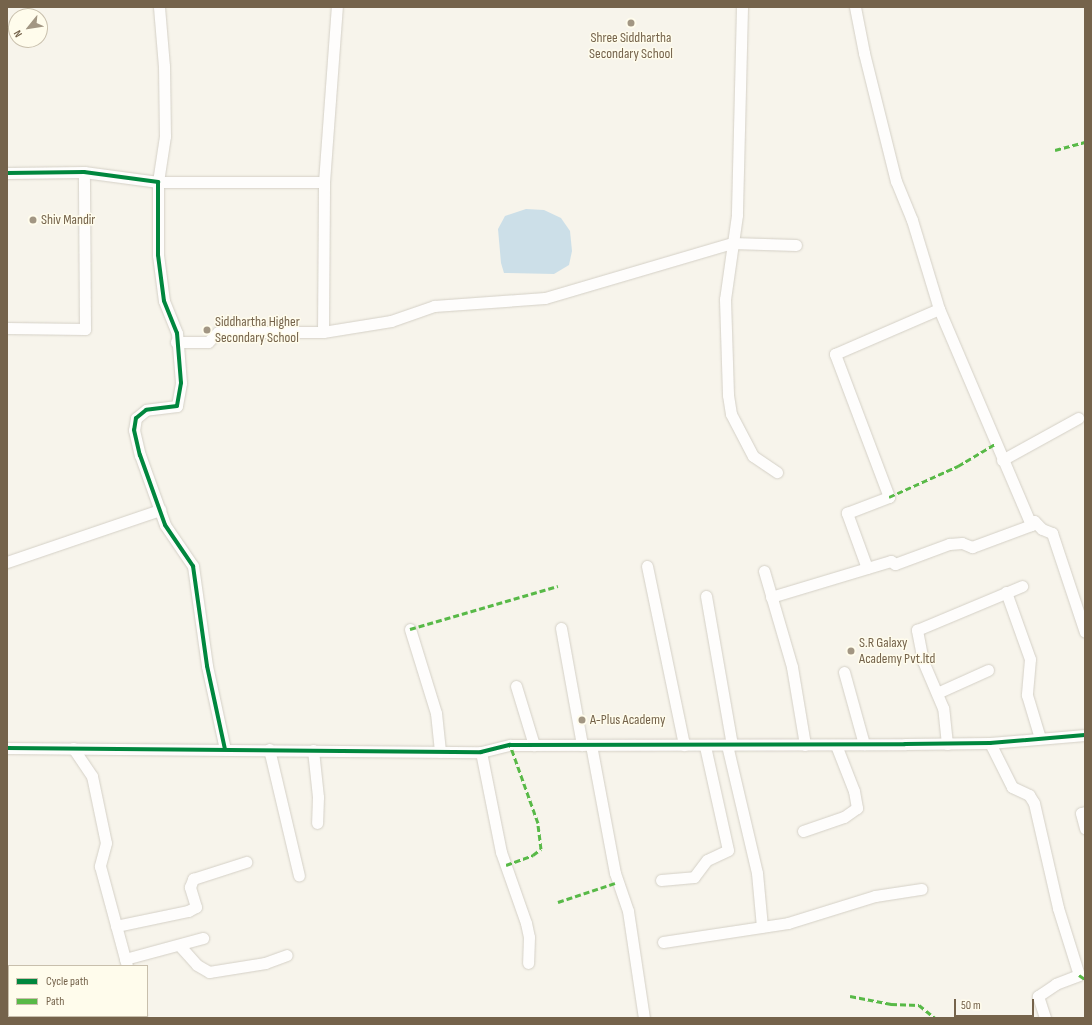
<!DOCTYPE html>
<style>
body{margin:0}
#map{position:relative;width:1092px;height:1025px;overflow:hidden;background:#f7f4eb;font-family:"Sofia Sans Condensed",sans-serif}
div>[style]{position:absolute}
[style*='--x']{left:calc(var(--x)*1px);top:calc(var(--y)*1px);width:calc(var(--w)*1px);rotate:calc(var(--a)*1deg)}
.water>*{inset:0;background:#ccdfe8}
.roads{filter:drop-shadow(0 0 1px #d4d0c6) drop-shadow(0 0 1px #d4d0c6)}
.minor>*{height:11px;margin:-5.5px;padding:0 5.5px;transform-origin:5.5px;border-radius:5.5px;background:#fefdfc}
.quiet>*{height:3px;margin-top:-1.5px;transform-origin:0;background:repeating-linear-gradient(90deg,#58b947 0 6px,transparent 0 9px)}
.cycleway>*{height:4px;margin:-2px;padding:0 2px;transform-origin:2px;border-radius:2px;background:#00873e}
.dots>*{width:11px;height:11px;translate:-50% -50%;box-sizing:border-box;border:2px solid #fffcec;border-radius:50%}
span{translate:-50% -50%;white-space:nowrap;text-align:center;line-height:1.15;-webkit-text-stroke:3px #fffcec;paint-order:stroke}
.poi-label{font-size:14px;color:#75634b}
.left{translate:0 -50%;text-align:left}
.frame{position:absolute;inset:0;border:8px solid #75634b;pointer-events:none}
.legend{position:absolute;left:8px;top:965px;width:140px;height:52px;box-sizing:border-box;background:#fffcec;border:1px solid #c8bfac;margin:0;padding:5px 7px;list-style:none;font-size:12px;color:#75634b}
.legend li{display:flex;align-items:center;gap:8px;height:20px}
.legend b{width:20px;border:1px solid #c8bfac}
.north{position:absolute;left:8px;top:8px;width:40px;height:40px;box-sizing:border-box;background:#fffcec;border:1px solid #c8bfac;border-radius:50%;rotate:240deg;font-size:11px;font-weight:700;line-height:16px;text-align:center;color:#75634b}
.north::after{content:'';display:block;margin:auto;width:14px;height:18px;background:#a29683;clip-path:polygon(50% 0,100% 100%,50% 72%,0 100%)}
.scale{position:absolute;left:954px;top:999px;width:80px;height:18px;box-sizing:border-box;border:2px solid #75634b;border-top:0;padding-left:5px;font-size:12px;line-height:14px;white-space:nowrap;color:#75634b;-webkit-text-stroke:3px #fffcec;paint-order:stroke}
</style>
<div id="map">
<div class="water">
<i style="clip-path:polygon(526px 209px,544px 210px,561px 218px,570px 231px,572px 251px,569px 265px,554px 274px,504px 273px,501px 263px,498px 229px,505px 216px)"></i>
</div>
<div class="roads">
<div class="minor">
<i style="--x:159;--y:7;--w:59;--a:85.2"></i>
<i style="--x:164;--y:66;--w:70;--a:89.2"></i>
<i style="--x:165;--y:136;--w:47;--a:98.7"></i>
<i style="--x:158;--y:182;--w:166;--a:0"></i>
<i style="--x:324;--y:182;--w:175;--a:-85.8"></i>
<i style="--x:742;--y:7;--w:208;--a:91.4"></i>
<i style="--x:737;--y:215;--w:85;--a:98.1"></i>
<i style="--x:725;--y:299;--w:96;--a:88.2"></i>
<i style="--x:728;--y:395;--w:19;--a:81"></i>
<i style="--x:731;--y:414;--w:47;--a:62.4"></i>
<i style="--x:753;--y:456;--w:29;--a:34"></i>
<i style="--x:855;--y:7;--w:47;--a:78.9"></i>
<i style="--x:864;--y:53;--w:132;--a:76"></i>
<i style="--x:896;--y:181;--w:42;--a:67.7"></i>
<i style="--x:912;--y:220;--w:93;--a:73.1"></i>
<i style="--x:939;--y:309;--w:235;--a:66.9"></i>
<i style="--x:1031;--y:525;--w:5;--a:-53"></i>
<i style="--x:1034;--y:521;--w:11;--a:45"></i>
<i style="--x:1042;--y:529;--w:11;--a:22"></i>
<i style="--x:1052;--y:533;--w:104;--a:71.6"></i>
<i style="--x:7;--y:173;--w:77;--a:-0.7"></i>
<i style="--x:84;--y:172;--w:75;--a:7.7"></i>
<i style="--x:158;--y:182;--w:73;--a:90"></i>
<i style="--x:158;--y:255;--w:46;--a:82.6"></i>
<i style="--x:164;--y:301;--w:35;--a:68"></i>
<i style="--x:177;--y:333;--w:50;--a:85.4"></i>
<i style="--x:181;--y:383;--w:23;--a:100"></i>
<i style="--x:177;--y:406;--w:31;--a:173"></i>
<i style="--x:146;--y:410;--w:13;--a:141"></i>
<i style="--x:136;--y:418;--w:12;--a:99"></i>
<i style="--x:134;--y:430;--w:26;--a:77"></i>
<i style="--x:140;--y:455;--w:74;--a:70.3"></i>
<i style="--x:165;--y:525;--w:50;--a:55.7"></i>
<i style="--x:193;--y:566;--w:101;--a:82"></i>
<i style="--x:207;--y:666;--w:85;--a:77.8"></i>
<i style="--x:7;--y:328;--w:78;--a:0.7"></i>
<i style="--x:85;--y:329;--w:157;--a:-90.4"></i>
<i style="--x:323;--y:332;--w:150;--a:-89.6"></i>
<i style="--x:176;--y:342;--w:32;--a:0"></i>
<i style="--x:208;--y:342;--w:14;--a:-45"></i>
<i style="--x:218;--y:332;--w:105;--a:0"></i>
<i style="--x:323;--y:332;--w:69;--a:-9.2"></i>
<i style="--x:391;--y:321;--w:46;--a:-19.2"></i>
<i style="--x:434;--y:306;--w:111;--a:-4.1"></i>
<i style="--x:545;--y:298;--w:195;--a:-16.4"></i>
<i style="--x:732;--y:243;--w:64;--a:1.8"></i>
<i style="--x:1002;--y:460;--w:87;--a:-28.9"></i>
<i style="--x:7;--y:562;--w:162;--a:-18.8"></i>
<i style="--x:647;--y:566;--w:183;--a:78.3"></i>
<i style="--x:867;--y:568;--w:59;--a:-110"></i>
<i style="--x:847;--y:513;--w:45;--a:-20.9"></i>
<i style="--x:889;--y:497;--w:153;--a:-110.7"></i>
<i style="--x:835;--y:354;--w:113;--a:-23.4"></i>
<i style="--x:764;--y:571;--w:100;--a:73.7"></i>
<i style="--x:792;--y:667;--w:79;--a:80.5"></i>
<i style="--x:1006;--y:592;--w:71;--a:70.3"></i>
<i style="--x:1030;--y:659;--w:36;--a:95"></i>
<i style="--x:1027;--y:695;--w:45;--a:73.2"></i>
<i style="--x:706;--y:596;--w:151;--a:80.1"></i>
<i style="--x:771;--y:597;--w:125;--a:-16.7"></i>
<i style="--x:891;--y:561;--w:5;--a:37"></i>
<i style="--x:895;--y:564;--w:58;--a:-20.3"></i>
<i style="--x:949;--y:544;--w:13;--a:-4"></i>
<i style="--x:962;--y:543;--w:11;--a:22"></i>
<i style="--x:972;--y:547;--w:63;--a:-20.4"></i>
<i style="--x:561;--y:628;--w:119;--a:79.8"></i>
<i style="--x:410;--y:629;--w:88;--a:72.8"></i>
<i style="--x:436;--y:713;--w:39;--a:84"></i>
<i style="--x:844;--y:672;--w:75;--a:74.5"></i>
<i style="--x:516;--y:686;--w:62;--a:73"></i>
<i style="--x:937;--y:693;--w:56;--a:-24.3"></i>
<i style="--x:990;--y:743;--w:49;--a:63.4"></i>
<i style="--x:1012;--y:787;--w:19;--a:25"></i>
<i style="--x:1029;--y:795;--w:9;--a:58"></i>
<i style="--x:1034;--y:803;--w:108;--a:77.1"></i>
<i style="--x:1058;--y:908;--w:70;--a:72.6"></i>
<i style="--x:1079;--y:975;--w:25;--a:159"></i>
<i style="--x:1056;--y:984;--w:22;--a:146"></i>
<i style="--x:1038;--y:996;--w:23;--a:72"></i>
<i style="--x:947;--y:744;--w:36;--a:-96"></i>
<i style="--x:943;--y:708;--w:51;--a:-113.1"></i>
<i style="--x:923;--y:661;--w:32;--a:-101"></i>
<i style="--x:917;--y:630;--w:114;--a:-22.7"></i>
<i style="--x:591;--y:745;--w:130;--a:79.4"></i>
<i style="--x:615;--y:873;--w:40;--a:71.1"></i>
<i style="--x:628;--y:911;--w:108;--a:81.5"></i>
<i style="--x:727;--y:745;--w:131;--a:76.8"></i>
<i style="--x:757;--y:873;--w:54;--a:84.7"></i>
<i style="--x:7;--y:748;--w:474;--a:0.5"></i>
<i style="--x:481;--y:752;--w:30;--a:-14"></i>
<i style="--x:510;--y:745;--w:395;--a:-0.1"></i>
<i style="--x:905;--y:744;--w:85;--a:-0.7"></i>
<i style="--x:990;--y:743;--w:95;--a:-4.8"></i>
<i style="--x:73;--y:748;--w:34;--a:56"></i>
<i style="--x:92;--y:776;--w:68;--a:78.2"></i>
<i style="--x:106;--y:843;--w:24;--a:105"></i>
<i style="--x:100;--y:866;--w:104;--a:74.9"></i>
<i style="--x:269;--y:749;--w:130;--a:76.7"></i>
<i style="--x:313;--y:750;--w:47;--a:83.9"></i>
<i style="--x:318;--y:797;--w:26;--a:92"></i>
<i style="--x:481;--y:752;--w:102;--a:78.7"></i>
<i style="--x:501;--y:852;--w:75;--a:70.6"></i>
<i style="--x:526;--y:923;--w:14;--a:78"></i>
<i style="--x:529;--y:937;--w:26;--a:92"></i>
<i style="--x:1085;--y:812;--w:4;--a:166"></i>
<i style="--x:1081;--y:813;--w:16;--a:75"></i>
<i style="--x:803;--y:831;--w:43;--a:-18.9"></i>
<i style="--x:844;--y:817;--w:16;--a:-35"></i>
<i style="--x:857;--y:808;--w:17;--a:-100"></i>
<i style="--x:854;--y:791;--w:49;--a:-111.4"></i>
<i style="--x:661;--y:880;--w:33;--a:-5"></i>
<i style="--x:694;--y:877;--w:21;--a:-53"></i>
<i style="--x:707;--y:860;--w:23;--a:-25"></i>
<i style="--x:728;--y:850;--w:107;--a:-102.5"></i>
<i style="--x:116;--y:926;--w:74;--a:-11.8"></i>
<i style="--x:188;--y:911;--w:9;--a:-27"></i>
<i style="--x:196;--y:907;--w:21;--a:-107"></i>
<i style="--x:190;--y:887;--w:9;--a:-69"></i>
<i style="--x:193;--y:879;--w:56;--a:-17.8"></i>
<i style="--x:663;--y:942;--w:126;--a:-8.6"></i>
<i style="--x:788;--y:923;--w:91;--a:-17.2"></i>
<i style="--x:875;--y:896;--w:47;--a:-8.7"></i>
<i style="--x:180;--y:946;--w:25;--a:48"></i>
<i style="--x:197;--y:965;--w:14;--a:30"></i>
<i style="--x:209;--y:972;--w:57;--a:-9.1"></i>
<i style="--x:265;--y:963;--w:23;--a:-20"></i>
<i style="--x:125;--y:959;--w:81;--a:-15.1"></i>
<i style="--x:141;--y:1016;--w:2;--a:90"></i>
</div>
</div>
<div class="quiet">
<i style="--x:1055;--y:150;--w:31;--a:-15"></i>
<i style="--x:889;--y:497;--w:76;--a:-24.2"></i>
<i style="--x:958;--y:466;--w:43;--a:-30.7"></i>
<i style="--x:410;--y:629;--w:154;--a:-16.2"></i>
<i style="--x:506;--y:865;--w:29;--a:-20"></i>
<i style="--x:533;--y:855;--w:10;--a:-37"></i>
<i style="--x:541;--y:849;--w:26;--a:-97"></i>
<i style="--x:538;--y:823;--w:83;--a:-109.7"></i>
<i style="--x:558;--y:902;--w:63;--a:-18.4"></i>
<i style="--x:1079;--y:975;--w:7;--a:34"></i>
<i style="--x:850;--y:996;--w:42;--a:11"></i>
<i style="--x:891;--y:1004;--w:28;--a:2"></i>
<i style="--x:919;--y:1005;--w:21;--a:39"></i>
</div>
<div class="cycleway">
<i style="--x:7;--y:173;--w:77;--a:-0.7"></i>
<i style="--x:84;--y:172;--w:75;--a:7.7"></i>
<i style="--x:158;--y:182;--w:73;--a:90"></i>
<i style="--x:158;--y:255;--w:46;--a:82.6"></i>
<i style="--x:164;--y:301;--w:35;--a:68"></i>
<i style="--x:177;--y:333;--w:50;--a:85.4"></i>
<i style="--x:181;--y:383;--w:23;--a:100"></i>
<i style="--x:177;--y:406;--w:31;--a:173"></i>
<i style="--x:146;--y:410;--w:13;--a:141"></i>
<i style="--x:136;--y:418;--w:12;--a:99"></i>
<i style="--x:134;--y:430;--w:26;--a:77"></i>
<i style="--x:140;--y:455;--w:74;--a:70.3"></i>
<i style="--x:165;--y:525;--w:50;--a:55.7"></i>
<i style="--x:193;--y:566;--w:101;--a:82"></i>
<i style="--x:207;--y:666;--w:85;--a:77.8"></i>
<i style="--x:7;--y:748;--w:474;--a:0.5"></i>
<i style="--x:481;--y:752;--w:30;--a:-14"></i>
<i style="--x:510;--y:745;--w:395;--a:-0.1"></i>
<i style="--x:905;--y:744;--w:85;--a:-0.7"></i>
<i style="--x:990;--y:743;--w:95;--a:-4.8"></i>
</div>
<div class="dots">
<i style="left:631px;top:23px;background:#a29683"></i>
<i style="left:33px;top:220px;background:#a29683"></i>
<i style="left:207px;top:330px;background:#a29683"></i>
<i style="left:851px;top:651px;background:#a29683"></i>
<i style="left:582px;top:720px;background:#a29683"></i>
</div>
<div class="poi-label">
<span style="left:631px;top:46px">Shree Siddhartha<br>Secondary School</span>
<span class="left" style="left:41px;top:220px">Shiv Mandir</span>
<span class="left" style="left:215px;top:330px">Siddhartha Higher<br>Secondary School</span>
<span class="left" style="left:859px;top:651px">S.R Galaxy<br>Academy Pvt.ltd</span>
<span class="left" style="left:590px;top:720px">A-Plus Academy</span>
</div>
<div class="frame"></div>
<ul class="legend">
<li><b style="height:5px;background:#00873e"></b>Cycle path</li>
<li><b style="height:5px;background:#58b947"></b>Path</li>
</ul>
<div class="north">N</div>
<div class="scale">50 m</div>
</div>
